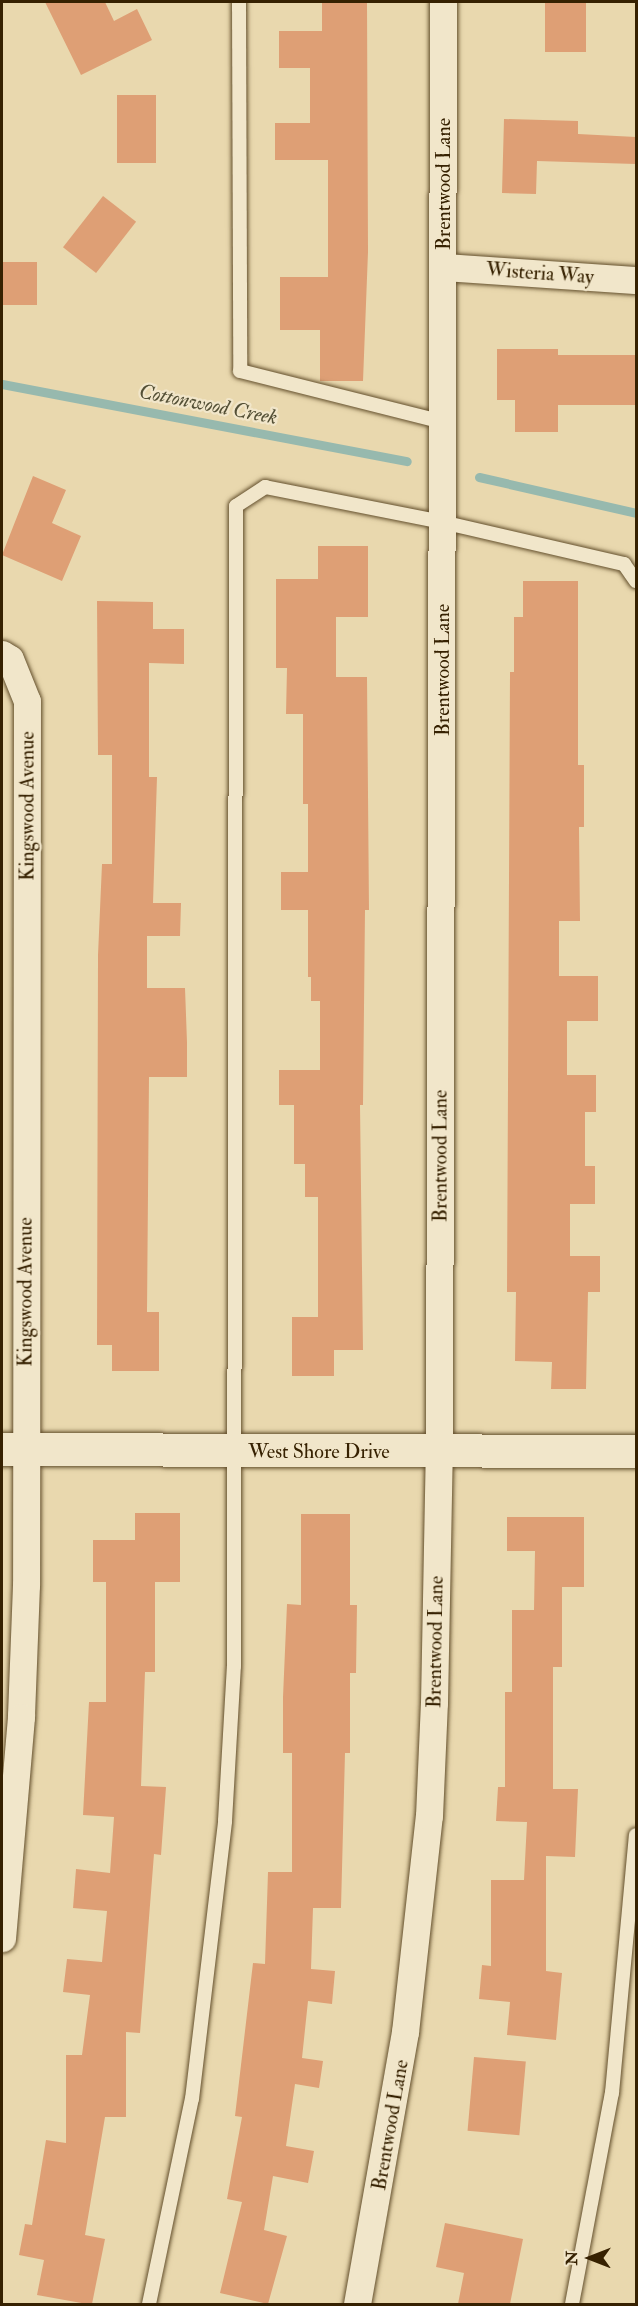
<!DOCTYPE html>
<style>
body{margin:0}
#map{position:relative;width:638px;height:2306px;overflow:hidden;background:#e9d8ae;font-family:"IM FELL Double Pica",serif}
div>[style]{position:absolute}
[style*='--x']{left:calc(var(--x)*1px);top:calc(var(--y)*1px);width:calc(var(--w)*1px);rotate:calc(var(--a)*1deg)}
.stream>*{height:9px;margin:-4.5px;padding:0 4.5px;transform-origin:4.5px;border-radius:4.5px;background:#97b9ae}
.building>*{inset:0;background:#de9f75;transform-origin:0 0}
.roads{filter:drop-shadow(0 0 2px #634f2c) drop-shadow(0 0 2px #634f2c)}
.service>*{height:14px;margin:-7px;padding:0 7px;transform-origin:7px;border-radius:7px;background:#f1e6ca}
.minor>*{height:27px;margin:-13.5px;padding:0 13.5px;transform-origin:13.5px;border-radius:13.5px;background:#f1e6ca}
.tertiary>*{height:33px;margin:-16.5px;padding:0 16.5px;transform-origin:16.5px;border-radius:16.5px;background:#f1e6ca}
span{translate:-50% -50%;white-space:nowrap;text-align:center;line-height:1.15;-webkit-text-stroke:4.5px #f1e6ca;paint-order:stroke}
.street-label{font-size:20px;color:#362101}
.water-label{font-size:21px;color:#534f35;font-style:italic}
.frame{position:absolute;inset:0;border:3px solid #362101;pointer-events:none}
.north{position:absolute;left:560px;top:2228px;width:60px;height:60px;-webkit-text-stroke:4px #f1e6ca;paint-order:stroke;rotate:270deg;font-size:16px;font-weight:700;line-height:24px;text-align:center;color:#362101}
.north::after{content:'';display:block;margin:auto;width:21px;height:27px;background:#362101;clip-path:polygon(50% 0,100% 100%,50% 72%,0 100%)}
</style>
<div id="map">
<div class="stream">
<i style="--x:2;--y:384;--w:412;--a:10.8"></i>
<i style="--x:479;--y:477;--w:161;--a:12.9"></i>
</div>
<div class="building">
<i style="clip-path:polygon(45px 2px,105px 2px,114px 21px,137px 9px,152px 40px,81px 75px)"></i>
<i style="clip-path:polygon(322px 2px,367px 2px,368px 252px,363px 381px,320px 381px,320px 330px,280px 330px,280px 277px,328px 277px,328px 160px,275px 160px,275px 123px,310px 123px,310px 68px,279px 68px,279px 31px,322px 31px)"></i>
<i style="left:545px;top:2px;width:41px;height:50px"></i>
<i style="left:117px;top:95px;width:39px;height:68px"></i>
<i style="clip-path:polygon(504px 119px,578px 121px,578px 134px,636px 137px,636px 164px,537px 161px,536px 194px,502px 193px)"></i>
<i style="left:103px;top:196px;width:42px;height:65px;rotate:38deg"></i>
<i style="left:2px;top:262px;width:35px;height:43px"></i>
<i style="clip-path:polygon(497px 349px,558px 349px,558px 355px,636px 355px,636px 405px,558px 405px,558px 432px,515px 432px,515px 400px,497px 400px)"></i>
<i style="clip-path:polygon(33px 476px,66px 490px,52px 523px,81px 536px,62px 581px,2px 555px)"></i>
<i style="clip-path:polygon(318px 546px,368px 546px,368px 617px,336px 617px,336px 677px,367px 677px,369px 910px,365px 910px,363px 1105px,360px 1105px,363px 1350px,334px 1350px,334px 1376px,292px 1376px,292px 1317px,318px 1317px,318px 1197px,305px 1197px,305px 1164px,294px 1164px,294px 1105px,279px 1105px,279px 1070px,320px 1070px,320px 1001px,311px 1001px,311px 977px,308px 977px,308px 910px,281px 910px,281px 872px,308px 872px,308px 804px,303px 804px,303px 714px,286px 714px,287px 668px,276px 668px,276px 579px,318px 579px)"></i>
<i style="clip-path:polygon(523px 581px,578px 581px,578px 765px,584px 765px,584px 827px,579px 827px,580px 921px,559px 921px,559px 976px,598px 976px,598px 1021px,567px 1021px,567px 1075px,596px 1075px,596px 1112px,585px 1112px,585px 1166px,595px 1166px,595px 1204px,570px 1204px,570px 1256px,600px 1256px,600px 1292px,588px 1292px,586px 1389px,551px 1389px,552px 1362px,515px 1361px,516px 1292px,507px 1292px,510px 672px,514px 672px,514px 617px,523px 617px)"></i>
<i style="clip-path:polygon(97px 601px,153px 602px,153px 629px,184px 629px,184px 664px,149px 663px,149px 777px,157px 777px,153px 903px,181px 903px,180px 936px,147px 936px,147px 988px,185px 988px,187px 1042px,187px 1077px,149px 1077px,147px 1312px,159px 1312px,159px 1371px,112px 1371px,112px 1345px,97px 1345px,98px 955px,102px 864px,112px 864px,112px 755px,98px 755px)"></i>
<i style="clip-path:polygon(135px 1513px,180px 1513px,180px 1582px,155px 1582px,155px 1672px,145px 1672px,141px 1786px,166px 1787px,161px 1855px,154px 1854px,140px 2033px,126px 2032px,126px 2117px,105px 2117px,85px 2235px,105px 2239px,92px 2304px,87px 2304px,37px 2295px,44px 2260px,19px 2255px,25px 2224px,32px 2225px,46px 2140px,66px 2143px,66px 2055px,82px 2055px,90px 1995px,63px 1992px,67px 1959px,102px 1962px,107px 1911px,73px 1908px,76px 1869px,110px 1873px,114px 1817px,83px 1815px,89px 1702px,106px 1702px,106px 1582px,93px 1582px,93px 1540px,135px 1540px)"></i>
<i style="clip-path:polygon(301px 1514px,350px 1514px,350px 1605px,357px 1605px,356px 1673px,350px 1673px,350px 1753px,345px 1753px,341px 1908px,313px 1908px,311px 1969px,335px 1971px,332px 2004px,308px 2001px,302px 2058px,323px 2061px,319px 2088px,295px 2084px,286px 2146px,314px 2151px,308px 2183px,273px 2176px,264px 2230px,287px 2236px,268px 2304px,220px 2293px,242px 2202px,227px 2199px,242px 2117px,235px 2116px,253px 1963px,265px 1964px,268px 1872px,292px 1872px,292px 1753px,283px 1753px,283px 1697px,287px 1604px,301px 1605px)"></i>
<i style="clip-path:polygon(507px 1517px,584px 1517px,584px 1587px,562px 1587px,562px 1667px,553px 1667px,553px 1789px,578px 1789px,575px 1857px,546px 1856px,546px 1971px,562px 1973px,556px 2040px,507px 2035px,510px 2002px,479px 1999px,482px 1965px,491px 1966px,491px 1880px,524px 1880px,527px 1822px,496px 1821px,498px 1787px,505px 1787px,505px 1692px,512px 1692px,512px 1610px,534px 1610px,535px 1551px,507px 1551px)"></i>
<i style="left:474px;top:2057px;width:52px;height:74px;rotate:5deg"></i>
<i style="clip-path:polygon(445px 2223px,523px 2239px,510px 2304px,458px 2304px,464px 2273px,436px 2267px)"></i>
</div>
<div class="roads">
<div class="service">
<i style="--x:239;--y:2;--w:369;--a:89.8"></i>
<i style="--x:240;--y:371;--w:209;--a:14.1"></i>
<i style="--x:149;--y:2304;--w:209;--a:-78.2"></i>
<i style="--x:192;--y:2099;--w:280;--a:-83.2"></i>
<i style="--x:225;--y:1821;--w:155;--a:-86.7"></i>
<i style="--x:234;--y:1666;--w:1160;--a:-89.9"></i>
<i style="--x:236;--y:506;--w:35;--a:-33"></i>
<i style="--x:265;--y:487;--w:180;--a:11.2"></i>
<i style="--x:442;--y:522;--w:187;--a:13"></i>
<i style="--x:624;--y:564;--w:21;--a:55"></i>
<i style="--x:572;--y:2304;--w:215;--a:-79.3"></i>
<i style="--x:612;--y:2093;--w:259;--a:-84.7"></i>
</div>
<div class="minor">
<i style="--x:443;--y:267;--w:193;--a:3.9"></i>
<i style="--x:2;--y:654;--w:9;--a:32"></i>
<i style="--x:10;--y:659;--w:45;--a:68"></i>
<i style="--x:27;--y:701;--w:884;--a:90.06"></i>
<i style="--x:26;--y:1585;--w:132;--a:92.2"></i>
<i style="--x:21;--y:1717;--w:222;--a:94.9"></i>
<i style="--x:357;--y:2304;--w:276;--a:-80"></i>
<i style="--x:405;--y:2032;--w:217;--a:-83.7"></i>
<i style="--x:429;--y:1816;--w:113;--a:-87.5"></i>
<i style="--x:434;--y:1703;--w:251;--a:-88.9"></i>
<i style="--x:439;--y:1452;--w:1450;--a:-89.84"></i>
</div>
<div class="tertiary">
<i style="--x:2;--y:1449;--w:634;--a:0.18"></i>
</div>
</div>
<div class="street-label">
<span style="left:443px;top:184px;rotate:-90deg">Brentwood Lane</span>
<span style="left:540px;top:273px;rotate:4deg">Wisteria Way</span>
<span style="left:442px;top:670px;rotate:-90deg">Brentwood Lane</span>
<span style="left:27px;top:806px;rotate:-90deg">Kingswood Avenue</span>
<span style="left:440px;top:1156px;rotate:-90deg">Brentwood Lane</span>
<span style="left:25px;top:1292px;rotate:-90deg">Kingswood Avenue</span>
<span style="left:319px;top:1451px">West Shore Drive</span>
<span style="left:435px;top:1642px;rotate:-89deg">Brentwood Lane</span>
<span style="left:390px;top:2125px;rotate:-80deg">Brentwood Lane</span>
</div>
<div class="water-label">
<span style="left:208px;top:405px;rotate:11deg">Cottonwood Creek</span>
</div>
<div class="frame"></div>
<div class="north">N</div>
</div>
